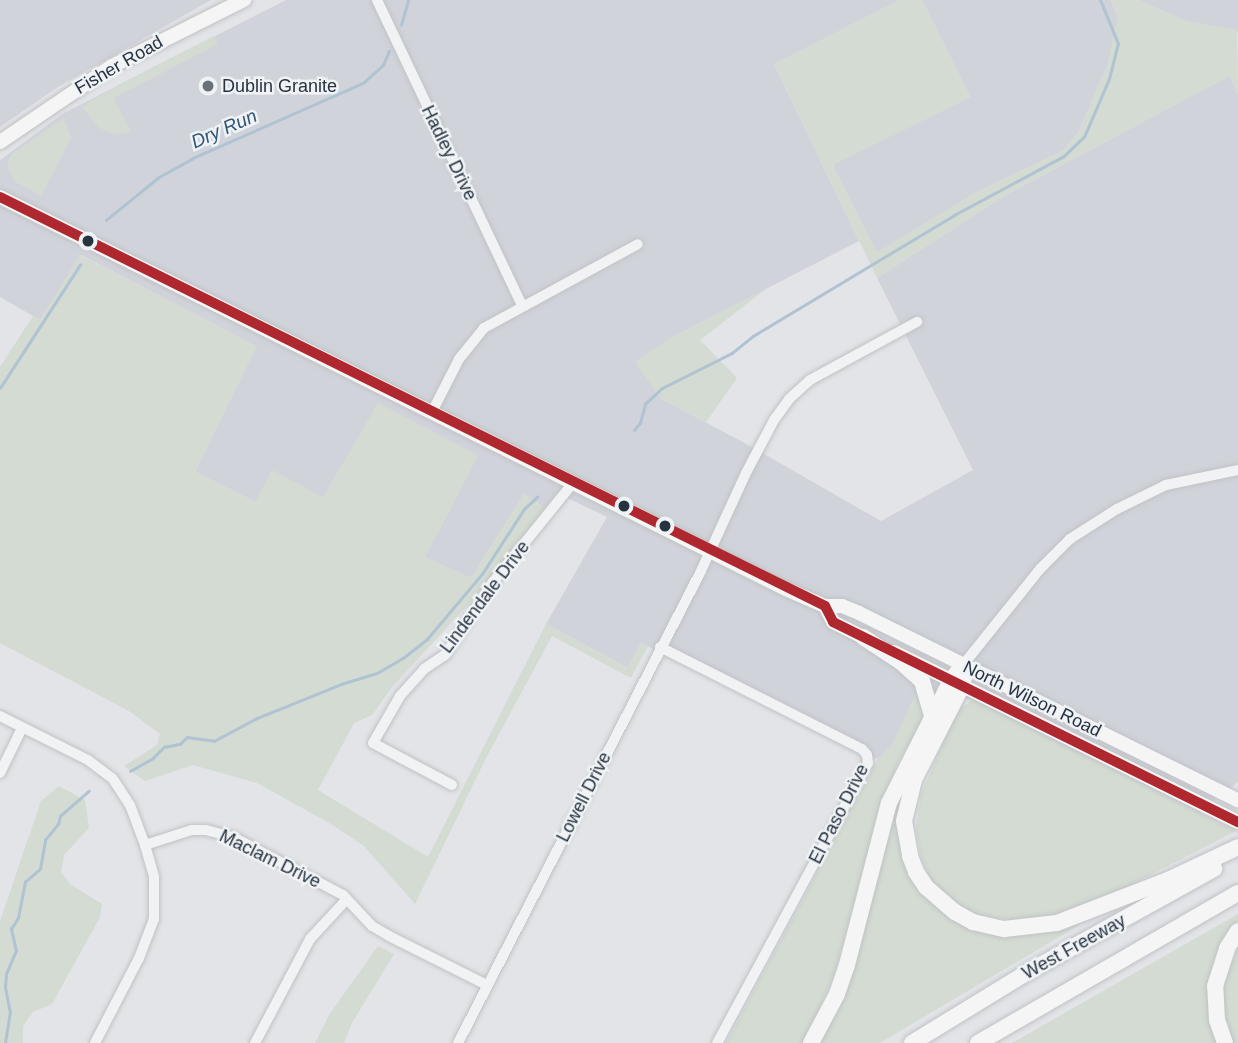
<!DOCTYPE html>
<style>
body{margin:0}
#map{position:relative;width:1238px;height:1043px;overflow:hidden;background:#e2e4e7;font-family:Helvetica,sans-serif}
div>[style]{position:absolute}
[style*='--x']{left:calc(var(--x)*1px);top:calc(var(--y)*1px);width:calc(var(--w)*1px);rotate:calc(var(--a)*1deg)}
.built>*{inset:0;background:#d0d4da}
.green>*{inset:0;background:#d3dbd2}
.stream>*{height:2.5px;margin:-1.25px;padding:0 1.25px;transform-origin:1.25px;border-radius:1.25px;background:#b0c3d2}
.roads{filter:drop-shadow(0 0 2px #c0c2c5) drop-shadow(0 0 2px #c0c2c5)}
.minor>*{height:10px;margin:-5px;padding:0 5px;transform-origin:5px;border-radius:5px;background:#f1f2f3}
.major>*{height:14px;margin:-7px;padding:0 7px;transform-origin:7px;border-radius:7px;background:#f5f5f6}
.highway>*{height:16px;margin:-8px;padding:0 8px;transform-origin:8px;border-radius:8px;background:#f5f5f6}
.bus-1>*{height:10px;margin:-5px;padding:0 5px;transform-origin:5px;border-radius:5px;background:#af272f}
.dots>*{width:19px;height:19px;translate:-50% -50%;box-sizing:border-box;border:4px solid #eff3f6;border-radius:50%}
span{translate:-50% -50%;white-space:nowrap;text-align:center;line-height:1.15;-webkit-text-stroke:5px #eff3f6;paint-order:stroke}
.street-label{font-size:18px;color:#283340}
.poi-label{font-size:18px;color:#283340}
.left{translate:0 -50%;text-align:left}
.water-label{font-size:19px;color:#325675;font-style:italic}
</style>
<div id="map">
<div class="built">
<i style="clip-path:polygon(0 0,211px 0,58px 87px,0 127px)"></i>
<i style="clip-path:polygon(286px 0,900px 0,774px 64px,859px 241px,667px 340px,660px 398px,752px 447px,881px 521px,973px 470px,877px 278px,1004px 196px,1229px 76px,1238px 93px,1238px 782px,1199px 812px,972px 700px,919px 688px,892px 745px,878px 759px,641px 643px,628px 668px,546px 624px,607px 517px,557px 493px,545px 508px,524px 494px,471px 578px,425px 557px,478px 455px,323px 497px,255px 502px,195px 472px,256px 346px,81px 255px,40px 320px,0 297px,0 160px,62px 114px)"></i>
<i style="clip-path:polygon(922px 0,1111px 0,1118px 18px,1108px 64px,1078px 133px,1062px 151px,975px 193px,877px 253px,832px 165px,970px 97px)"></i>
<i style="clip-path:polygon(1138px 0,1238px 0,1238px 32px,1186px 21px)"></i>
</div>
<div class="green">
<i style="clip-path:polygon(900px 0,922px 0,970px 97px,833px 165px,877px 252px,975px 193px,1062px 151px,1078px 133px,1108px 64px,1118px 18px,1111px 0,1138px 0,1186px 21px,1237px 30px,1238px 93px,1229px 76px,1004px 196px,877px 278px,774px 64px)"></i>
<i style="clip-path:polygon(214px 36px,218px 44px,114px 98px,131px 132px,114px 134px,99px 128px,82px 107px,120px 84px)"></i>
<i style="clip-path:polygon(64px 118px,71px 138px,41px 196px,14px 181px,7px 165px,12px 154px)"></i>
<i style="clip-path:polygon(80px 255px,257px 346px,195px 472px,255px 502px,272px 470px,323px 497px,378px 403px,478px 455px,425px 557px,471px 578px,524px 494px,545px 508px,477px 595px,393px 686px,372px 715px,354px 723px,318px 790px,428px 857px,546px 624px,627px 668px,641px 643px,648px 646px,631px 678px,552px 636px,486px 758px,415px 904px,364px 846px,331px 824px,257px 783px,193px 765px,145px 781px,124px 766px,157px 745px,160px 734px,129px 711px,0 643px,0 367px,33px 316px,41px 319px)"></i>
<i style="clip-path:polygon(766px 289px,700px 340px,737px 378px,706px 422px,660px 398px,635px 362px,667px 340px)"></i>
<i style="clip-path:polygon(918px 688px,924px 707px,922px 724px,898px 762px,881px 807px,835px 972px,809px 1033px,802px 1043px,726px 1043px,878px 759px,892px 745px)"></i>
<i style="clip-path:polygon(972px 700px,1199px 812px,1236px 831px,1123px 889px,1058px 915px,1019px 922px,974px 914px,947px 897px,931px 881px,921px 856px,916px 829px,921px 794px,952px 723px,959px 710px)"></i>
<i style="clip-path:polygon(59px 786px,85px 800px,89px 828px,64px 855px,61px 872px,70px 884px,102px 904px,100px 917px,52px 1004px,33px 1012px,23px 1026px,23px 1043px,0 1043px,0 921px,41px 801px)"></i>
<i style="clip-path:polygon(896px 802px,900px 804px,917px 888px,953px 920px,981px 933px,1004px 937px,1034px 935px,1086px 921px,880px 1043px,817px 1043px)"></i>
<i style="clip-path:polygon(1238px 914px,1238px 922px,1217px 953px,1207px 992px,1209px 1014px,1217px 1043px,1012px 1043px)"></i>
<i style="clip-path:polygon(378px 946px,394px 954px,352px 1023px,344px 1043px,315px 1043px,329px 1015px)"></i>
<i style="clip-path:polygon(1238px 947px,1238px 1043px,1233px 1043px,1226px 1026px,1222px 999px,1225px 981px)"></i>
</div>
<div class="stream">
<i style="--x:401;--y:25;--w:26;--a:-74"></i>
<i style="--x:106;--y:220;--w:68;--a:-39.1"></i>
<i style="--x:159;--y:177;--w:39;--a:-29"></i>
<i style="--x:193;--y:158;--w:186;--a:-23.8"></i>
<i style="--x:363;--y:83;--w:27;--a:-42"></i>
<i style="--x:383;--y:65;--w:15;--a:-67"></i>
<i style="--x:0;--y:388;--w:147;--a:-57"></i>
<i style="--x:634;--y:430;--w:9;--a:-49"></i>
<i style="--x:640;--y:423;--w:20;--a:-75"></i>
<i style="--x:645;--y:404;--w:23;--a:-43"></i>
<i style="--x:662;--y:388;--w:78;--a:-26.6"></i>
<i style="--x:732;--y:353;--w:27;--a:-39"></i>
<i style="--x:753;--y:336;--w:235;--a:-31"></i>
<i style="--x:954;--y:215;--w:125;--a:-28.2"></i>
<i style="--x:1064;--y:156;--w:28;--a:-44"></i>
<i style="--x:1084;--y:137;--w:63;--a:-66.7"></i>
<i style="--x:1109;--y:79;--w:36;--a:-76"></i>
<i style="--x:1118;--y:44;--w:48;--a:-112.2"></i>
<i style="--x:130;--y:771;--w:26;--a:-29"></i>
<i style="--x:153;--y:758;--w:16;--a:-45"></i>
<i style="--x:164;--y:747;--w:16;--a:-11"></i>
<i style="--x:180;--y:744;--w:10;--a:-45"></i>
<i style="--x:187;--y:737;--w:27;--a:8"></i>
<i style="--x:214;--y:741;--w:47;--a:-28.2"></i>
<i style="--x:255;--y:719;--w:93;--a:-22.1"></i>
<i style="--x:341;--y:684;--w:38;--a:-17"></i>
<i style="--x:377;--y:673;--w:30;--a:-30"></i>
<i style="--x:403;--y:658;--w:31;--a:-38"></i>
<i style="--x:427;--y:639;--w:85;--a:-49.8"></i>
<i style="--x:482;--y:574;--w:77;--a:-57.1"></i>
<i style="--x:524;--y:509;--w:18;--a:-43"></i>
<i style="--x:5;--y:1043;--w:30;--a:-81"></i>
<i style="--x:10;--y:1013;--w:25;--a:-101"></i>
<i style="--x:5;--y:988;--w:14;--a:-86"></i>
<i style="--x:6;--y:974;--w:25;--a:-67"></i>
<i style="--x:16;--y:951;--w:23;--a:-103"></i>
<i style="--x:11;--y:929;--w:13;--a:-58"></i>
<i style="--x:18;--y:918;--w:37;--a:-79"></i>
<i style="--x:25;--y:882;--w:20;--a:-41"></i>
<i style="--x:40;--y:869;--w:29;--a:-80"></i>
<i style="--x:45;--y:840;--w:21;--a:-51"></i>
<i style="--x:58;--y:824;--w:8;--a:-76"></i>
<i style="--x:60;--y:816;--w:38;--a:-41"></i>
</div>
<div class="roads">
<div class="minor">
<i style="--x:377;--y:0;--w:338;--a:64.6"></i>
<i style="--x:432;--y:412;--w:59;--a:-63"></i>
<i style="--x:459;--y:359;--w:40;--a:-51"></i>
<i style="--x:484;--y:328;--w:175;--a:-28.6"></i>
<i style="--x:660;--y:647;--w:226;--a:26.8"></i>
<i style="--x:862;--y:749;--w:8;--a:50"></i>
<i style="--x:867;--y:755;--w:8;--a:83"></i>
<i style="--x:868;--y:763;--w:318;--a:118.3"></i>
<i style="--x:963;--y:665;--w:123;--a:-51.3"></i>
<i style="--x:1040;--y:569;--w:42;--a:-45"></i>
<i style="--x:1070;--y:539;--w:56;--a:-32.6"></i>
<i style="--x:1117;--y:509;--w:55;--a:-26.1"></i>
<i style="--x:1166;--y:485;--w:74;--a:-11.8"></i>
<i style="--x:0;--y:716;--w:98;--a:26.6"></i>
<i style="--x:88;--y:760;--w:31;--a:37"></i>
<i style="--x:113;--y:779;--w:31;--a:57"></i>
<i style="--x:130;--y:805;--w:43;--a:69.4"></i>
<i style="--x:145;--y:845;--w:33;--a:74"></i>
<i style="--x:154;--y:877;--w:42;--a:90"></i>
<i style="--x:154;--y:919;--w:42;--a:111"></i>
<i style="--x:139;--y:958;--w:96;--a:117.4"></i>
<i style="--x:0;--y:773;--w:50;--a:-63.9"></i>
<i style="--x:452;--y:785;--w:89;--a:-152"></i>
<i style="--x:373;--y:743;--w:54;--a:-60.1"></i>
<i style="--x:400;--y:696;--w:36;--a:-48"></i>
<i style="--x:424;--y:669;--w:25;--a:-34"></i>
<i style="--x:445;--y:655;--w:87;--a:-56.7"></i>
<i style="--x:493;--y:582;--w:127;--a:-51.1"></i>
<i style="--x:145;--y:845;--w:49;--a:-17.7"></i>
<i style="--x:192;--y:830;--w:14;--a:0"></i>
<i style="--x:206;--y:830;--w:28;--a:15"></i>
<i style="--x:233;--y:837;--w:124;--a:27.8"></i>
<i style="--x:343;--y:895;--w:42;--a:46.9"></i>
<i style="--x:372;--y:926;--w:20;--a:30"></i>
<i style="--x:389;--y:936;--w:110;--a:26.6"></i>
<i style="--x:255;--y:1043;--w:118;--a:-62.1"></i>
<i style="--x:310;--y:939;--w:54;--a:-47.2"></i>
<i style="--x:458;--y:1043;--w:529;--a:-62.76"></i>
<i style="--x:700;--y:573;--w:112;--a:-65.3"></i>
<i style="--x:747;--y:471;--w:58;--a:-62.1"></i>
<i style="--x:774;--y:420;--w:26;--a:-54"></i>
<i style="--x:789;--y:399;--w:28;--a:-42"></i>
<i style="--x:810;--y:380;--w:122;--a:-28.5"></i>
</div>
<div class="major">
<i style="--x:0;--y:142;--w:135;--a:-34.2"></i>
<i style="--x:112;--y:66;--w:148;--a:-26.6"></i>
<i style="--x:0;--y:197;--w:878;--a:26.51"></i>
<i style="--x:786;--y:589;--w:43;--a:23.6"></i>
<i style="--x:825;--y:606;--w:17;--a:0"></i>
<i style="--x:842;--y:606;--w:18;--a:22"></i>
<i style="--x:859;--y:613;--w:423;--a:26.3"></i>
<i style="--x:825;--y:606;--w:18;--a:63"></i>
<i style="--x:833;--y:622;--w:45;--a:26.6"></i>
<i style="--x:894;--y:652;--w:384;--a:26.3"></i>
</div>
<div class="highway">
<i style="--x:863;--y:637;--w:45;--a:33.3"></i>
<i style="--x:901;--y:662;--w:28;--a:42"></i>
<i style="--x:922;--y:681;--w:37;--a:74"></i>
<i style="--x:963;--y:665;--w:21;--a:93"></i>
<i style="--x:962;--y:686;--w:106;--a:117.1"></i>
<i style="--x:914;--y:780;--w:42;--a:103.7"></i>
<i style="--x:904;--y:821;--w:36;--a:80"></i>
<i style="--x:910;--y:856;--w:17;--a:69"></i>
<i style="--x:916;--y:872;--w:18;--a:56"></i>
<i style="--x:926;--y:887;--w:38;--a:41"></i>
<i style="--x:955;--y:912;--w:21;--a:29"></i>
<i style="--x:973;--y:922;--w:32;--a:13"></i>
<i style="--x:1004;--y:929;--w:53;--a:-6.5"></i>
<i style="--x:1057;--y:923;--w:119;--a:-21.2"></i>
<i style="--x:1168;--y:880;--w:77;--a:-25.2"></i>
<i style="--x:811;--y:1043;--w:55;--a:-62"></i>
<i style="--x:837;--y:994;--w:31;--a:-71"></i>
<i style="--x:847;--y:965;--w:167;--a:-75.5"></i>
<i style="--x:889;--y:803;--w:138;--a:-63.2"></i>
<i style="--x:951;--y:680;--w:19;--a:-51"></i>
<i style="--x:912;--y:1043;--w:136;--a:-31.5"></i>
<i style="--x:1028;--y:972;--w:213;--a:-29"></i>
<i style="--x:978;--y:1043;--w:300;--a:-30"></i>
<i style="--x:1225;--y:1043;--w:24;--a:-109"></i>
<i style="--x:1217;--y:1020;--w:34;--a:-93"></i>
<i style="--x:1215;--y:986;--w:40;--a:-72"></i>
<i style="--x:1227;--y:948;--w:20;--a:-57"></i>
</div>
</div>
<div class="bus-1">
<i style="--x:0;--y:197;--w:921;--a:26.37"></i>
<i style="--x:825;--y:606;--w:18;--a:63"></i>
<i style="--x:833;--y:622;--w:452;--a:26.3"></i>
</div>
<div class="dots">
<i style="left:208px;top:86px;background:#69717a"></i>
<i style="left:88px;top:241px;background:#283340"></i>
<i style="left:624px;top:506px;background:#283340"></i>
<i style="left:665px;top:526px;background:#283340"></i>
</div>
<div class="street-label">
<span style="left:119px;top:65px;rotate:-30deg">Fisher Road</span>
<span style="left:449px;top:153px;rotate:64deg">Hadley Drive</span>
<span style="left:485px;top:597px;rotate:-53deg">Lindendale Drive</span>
<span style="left:1032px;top:699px;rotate:26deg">North Wilson Road</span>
<span style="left:584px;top:797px;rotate:-63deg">Lowell Drive</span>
<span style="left:839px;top:814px;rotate:-63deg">El Paso Drive</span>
<span style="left:270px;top:859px;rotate:26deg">Maclam Drive</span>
<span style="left:1074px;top:947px;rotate:-29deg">West Freeway</span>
</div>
<div class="poi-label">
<span class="left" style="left:222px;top:86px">Dublin Granite</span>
</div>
<div class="water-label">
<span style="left:224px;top:129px;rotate:-24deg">Dry Run</span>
</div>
</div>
